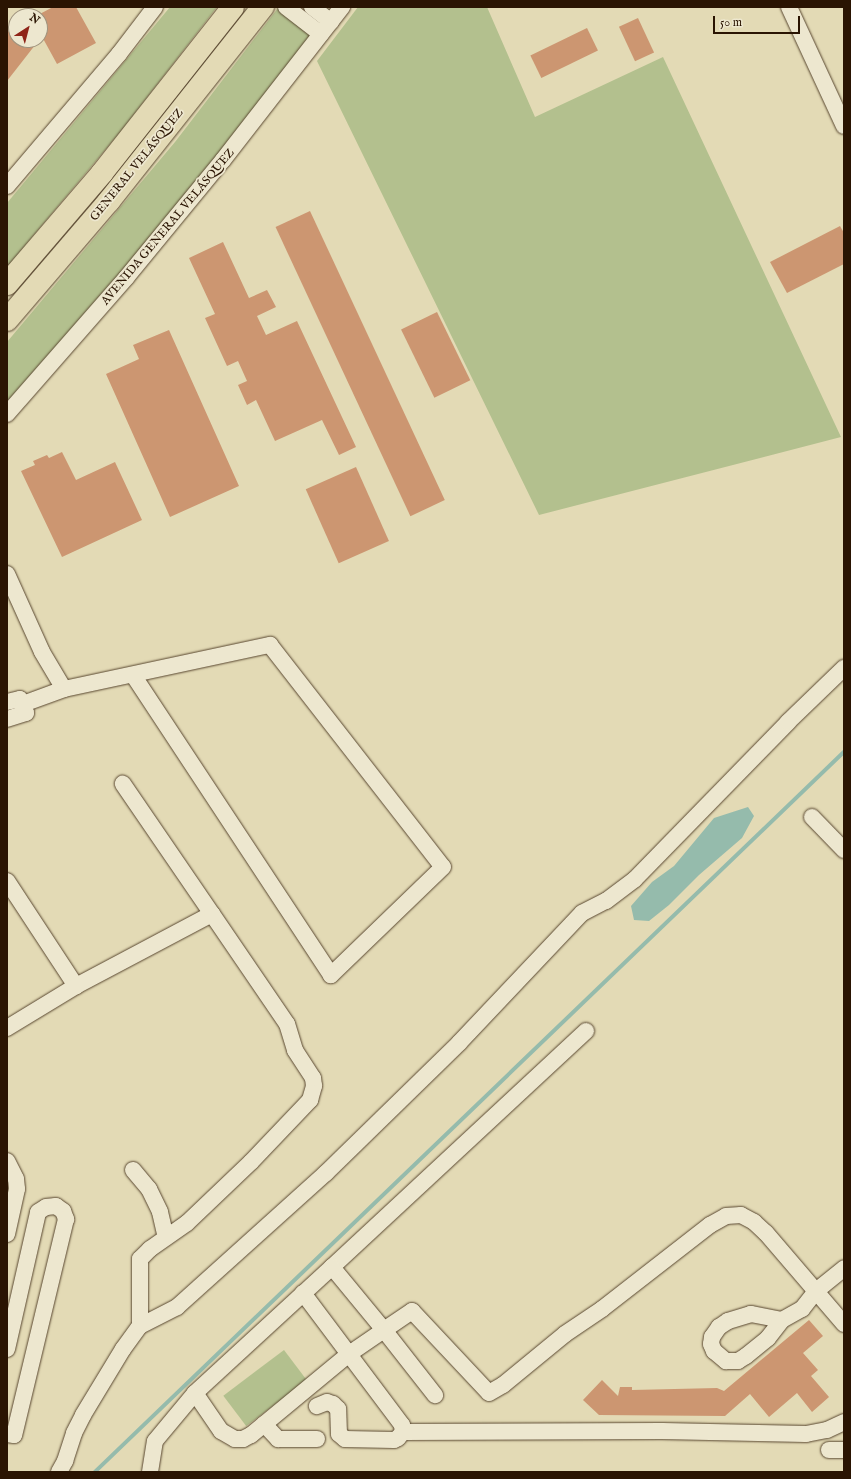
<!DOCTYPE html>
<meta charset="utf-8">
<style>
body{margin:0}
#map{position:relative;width:851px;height:1479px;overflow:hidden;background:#e3dab5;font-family:"IM FELL English",serif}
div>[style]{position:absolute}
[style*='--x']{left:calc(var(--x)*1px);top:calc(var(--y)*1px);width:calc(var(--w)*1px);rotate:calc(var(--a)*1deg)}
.green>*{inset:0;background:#b3c08e;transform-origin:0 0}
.water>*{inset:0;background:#95bbac}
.stream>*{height:3.5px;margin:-1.75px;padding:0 1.75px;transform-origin:1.75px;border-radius:1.75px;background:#95bbac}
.building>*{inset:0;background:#cc9671;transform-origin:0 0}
.roads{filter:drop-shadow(0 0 1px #58462f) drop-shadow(0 0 1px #58462f)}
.minor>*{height:16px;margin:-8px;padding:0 8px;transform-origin:8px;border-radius:8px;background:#ede7cf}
.highway>*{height:22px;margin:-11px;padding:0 11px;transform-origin:11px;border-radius:11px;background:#e3dab5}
span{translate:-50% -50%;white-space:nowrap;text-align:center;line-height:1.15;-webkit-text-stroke:3.5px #ede7cf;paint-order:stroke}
.street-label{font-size:12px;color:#2a1402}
.frame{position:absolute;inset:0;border:8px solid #2a1402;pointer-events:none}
.north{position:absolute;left:8px;top:8px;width:40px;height:40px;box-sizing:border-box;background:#ede7cf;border:1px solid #9f937d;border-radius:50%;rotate:36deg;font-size:11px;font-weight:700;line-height:16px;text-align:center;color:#2a1402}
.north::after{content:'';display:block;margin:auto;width:14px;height:18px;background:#8f2418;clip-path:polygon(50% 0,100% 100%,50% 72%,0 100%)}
.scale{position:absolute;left:713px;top:16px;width:87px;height:18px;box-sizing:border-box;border:2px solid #2a1402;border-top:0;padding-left:5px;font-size:12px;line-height:14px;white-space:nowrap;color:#2a1402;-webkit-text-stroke:3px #ede7cf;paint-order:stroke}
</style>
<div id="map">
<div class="green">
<i style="clip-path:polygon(170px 7px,217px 7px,121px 131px,7px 267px,7px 203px)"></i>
<i style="clip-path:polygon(358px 7px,487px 7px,535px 117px,663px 57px,841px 437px,539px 515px,317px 61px)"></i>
<i style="clip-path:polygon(278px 8px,309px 33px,310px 38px,201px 178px,7px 405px,7px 342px,175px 142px)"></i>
<i style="left:284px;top:1350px;width:38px;height:76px;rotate:53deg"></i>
</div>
<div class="water">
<i style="clip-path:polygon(748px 807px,754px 816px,742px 838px,699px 875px,669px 905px,649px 921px,634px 920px,631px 906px,652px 882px,674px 866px,714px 818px)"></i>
</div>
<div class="stream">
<i style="--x:95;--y:1472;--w:1039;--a:-43.87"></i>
</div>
<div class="building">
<i style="clip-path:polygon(53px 7px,76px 7px,96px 43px,57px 64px,40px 33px,41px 16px,36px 16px)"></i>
<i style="left:638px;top:18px;width:38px;height:21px;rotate:65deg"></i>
<i style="clip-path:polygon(16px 28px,16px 40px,39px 40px,7px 81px,7px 32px)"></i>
<i style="left:587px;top:28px;width:25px;height:63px;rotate:64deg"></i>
<i style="left:310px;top:211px;width:319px;height:38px;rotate:65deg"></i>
<i style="clip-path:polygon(840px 226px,844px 233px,844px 264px,787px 293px,770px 262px)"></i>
<i style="clip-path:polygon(223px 242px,249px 298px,267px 290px,276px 307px,257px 316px,266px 335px,297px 321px,356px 447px,339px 455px,322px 420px,275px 441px,256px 400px,247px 405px,238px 385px,247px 381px,238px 361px,227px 366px,205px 318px,215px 314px,189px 258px)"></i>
<i style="left:437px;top:312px;width:76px;height:40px;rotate:64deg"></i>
<i style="clip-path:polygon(169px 330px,239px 486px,170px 517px,106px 374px,139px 359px,133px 345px)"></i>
<i style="clip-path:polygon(62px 452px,76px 480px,115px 462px,142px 520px,62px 557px,21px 471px,35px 465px,33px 461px,47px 455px,49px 458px)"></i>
<i style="left:356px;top:467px;width:81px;height:55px;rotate:66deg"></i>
<i style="clip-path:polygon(809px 1320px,823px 1336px,803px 1353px,818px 1370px,811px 1376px,829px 1397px,812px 1412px,797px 1393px,769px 1417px,750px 1394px,725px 1416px,599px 1415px,583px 1400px,602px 1380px,618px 1396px,620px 1387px,632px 1387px,632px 1390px,717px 1388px,724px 1391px)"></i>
</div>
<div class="roads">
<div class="minor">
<i style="--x:286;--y:7;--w:44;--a:37.6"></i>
<i style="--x:312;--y:7;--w:24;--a:38"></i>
<i style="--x:789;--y:7;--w:131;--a:65.2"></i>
<i style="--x:7;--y:186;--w:173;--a:-49.7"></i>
<i style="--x:119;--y:54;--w:59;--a:-52.5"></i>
<i style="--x:7;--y:414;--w:181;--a:-48.8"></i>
<i style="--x:126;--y:278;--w:153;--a:-50.6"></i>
<i style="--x:223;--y:160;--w:194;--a:-52.1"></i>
<i style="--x:7;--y:574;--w:85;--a:65.8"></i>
<i style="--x:42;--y:652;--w:43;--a:59.3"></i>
<i style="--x:64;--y:689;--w:211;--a:-12.1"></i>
<i style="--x:270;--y:645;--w:281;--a:52.1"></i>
<i style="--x:443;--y:867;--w:156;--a:136"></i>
<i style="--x:331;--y:975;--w:359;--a:-123.4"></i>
<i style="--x:7;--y:702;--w:13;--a:-13"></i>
<i style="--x:20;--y:699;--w:6;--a:59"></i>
<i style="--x:23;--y:704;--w:44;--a:-20.1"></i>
<i style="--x:7;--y:719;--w:20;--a:-18"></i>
<i style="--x:26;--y:713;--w:9;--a:-108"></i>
<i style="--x:812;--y:817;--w:46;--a:45.9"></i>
<i style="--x:7;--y:881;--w:126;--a:56.7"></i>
<i style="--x:76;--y:986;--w:154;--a:-27.9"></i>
<i style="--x:212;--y:914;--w:158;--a:-124.4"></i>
<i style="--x:7;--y:1028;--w:81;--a:-31.3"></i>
<i style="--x:586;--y:1031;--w:347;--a:137.1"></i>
<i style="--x:332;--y:1267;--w:82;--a:50.5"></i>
<i style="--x:384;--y:1330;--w:34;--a:-34"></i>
<i style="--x:412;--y:1311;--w:112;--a:46.8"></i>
<i style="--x:489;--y:1393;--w:16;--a:-30"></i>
<i style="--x:503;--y:1385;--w:80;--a:-39.4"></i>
<i style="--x:565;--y:1334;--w:45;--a:-34"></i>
<i style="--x:602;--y:1309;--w:137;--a:-37.9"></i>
<i style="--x:710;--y:1225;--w:18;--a:-29"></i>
<i style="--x:726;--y:1216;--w:15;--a:-4"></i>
<i style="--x:741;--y:1215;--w:15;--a:28"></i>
<i style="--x:754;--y:1222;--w:16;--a:43"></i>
<i style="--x:766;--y:1233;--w:120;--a:49.4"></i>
<i style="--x:7;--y:1161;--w:20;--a:63"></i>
<i style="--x:16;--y:1179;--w:10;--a:84"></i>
<i style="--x:17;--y:1189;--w:46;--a:102.5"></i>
<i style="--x:133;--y:1170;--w:25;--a:50"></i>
<i style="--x:149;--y:1189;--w:25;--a:64"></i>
<i style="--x:160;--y:1212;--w:26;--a:77"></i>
<i style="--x:303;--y:1293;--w:165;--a:53.1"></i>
<i style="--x:402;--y:1425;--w:7;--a:82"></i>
<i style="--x:403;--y:1432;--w:8;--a:130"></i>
<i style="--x:398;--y:1438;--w:4;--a:153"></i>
<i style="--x:394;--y:1440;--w:49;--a:-178.8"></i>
<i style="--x:345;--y:1439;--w:8;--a:-140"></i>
<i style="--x:339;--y:1434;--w:25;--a:-92"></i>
<i style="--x:338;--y:1409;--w:7;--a:-135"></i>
<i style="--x:333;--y:1404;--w:6;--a:-162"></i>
<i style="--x:327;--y:1402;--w:11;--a:158"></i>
<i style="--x:782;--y:1320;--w:32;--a:-169"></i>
<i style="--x:751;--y:1314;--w:24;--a:163"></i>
<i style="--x:728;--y:1321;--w:11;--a:146"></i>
<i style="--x:719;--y:1327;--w:12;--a:125"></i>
<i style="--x:712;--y:1337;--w:7;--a:98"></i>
<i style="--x:711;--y:1344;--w:8;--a:67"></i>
<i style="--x:714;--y:1351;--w:16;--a:40"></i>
<i style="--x:726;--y:1361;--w:12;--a:0"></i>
<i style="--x:738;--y:1361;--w:9;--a:-32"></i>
<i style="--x:746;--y:1356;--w:28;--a:-39"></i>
<i style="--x:768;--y:1338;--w:23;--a:-52"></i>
<i style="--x:782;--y:1320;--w:23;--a:-29"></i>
<i style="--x:802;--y:1309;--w:23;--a:-52"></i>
<i style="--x:816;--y:1291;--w:36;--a:-39"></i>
<i style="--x:140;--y:1326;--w:67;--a:-90"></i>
<i style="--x:140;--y:1259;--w:14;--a:-45"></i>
<i style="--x:150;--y:1249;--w:45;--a:-35.1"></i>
<i style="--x:187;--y:1223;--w:88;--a:-43.6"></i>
<i style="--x:251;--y:1162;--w:86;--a:-46.4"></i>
<i style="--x:310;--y:1100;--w:15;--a:-74"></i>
<i style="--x:314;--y:1086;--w:8;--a:-97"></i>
<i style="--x:313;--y:1078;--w:33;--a:-123"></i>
<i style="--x:295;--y:1050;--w:27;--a:-107"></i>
<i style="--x:287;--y:1024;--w:133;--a:-124.3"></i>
<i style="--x:7;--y:1349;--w:140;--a:-77.2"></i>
<i style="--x:38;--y:1212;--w:9;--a:-32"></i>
<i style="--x:46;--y:1207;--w:10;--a:-6"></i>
<i style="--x:56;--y:1206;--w:9;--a:36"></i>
<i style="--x:63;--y:1211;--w:9;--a:69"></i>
<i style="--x:66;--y:1219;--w:222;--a:103.5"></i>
<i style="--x:14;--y:1435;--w:7;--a:-172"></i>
<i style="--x:195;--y:1393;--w:46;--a:55.6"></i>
<i style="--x:221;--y:1431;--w:16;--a:30"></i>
<i style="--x:235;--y:1439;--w:8;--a:0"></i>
<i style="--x:243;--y:1439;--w:9;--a:-27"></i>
<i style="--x:251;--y:1435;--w:127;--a:-39.6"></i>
<i style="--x:349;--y:1354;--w:42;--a:-34.4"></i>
<i style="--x:384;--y:1330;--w:83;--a:51.9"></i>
<i style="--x:264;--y:1424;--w:21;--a:47"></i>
<i style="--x:278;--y:1439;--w:39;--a:0"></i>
<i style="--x:403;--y:1432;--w:259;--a:-0.2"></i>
<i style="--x:662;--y:1431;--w:144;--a:1.2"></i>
<i style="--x:806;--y:1434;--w:21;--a:-11"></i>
<i style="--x:827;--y:1430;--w:19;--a:-25"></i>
<i style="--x:829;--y:1450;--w:15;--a:0"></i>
<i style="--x:59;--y:1472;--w:13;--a:-61"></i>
<i style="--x:65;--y:1461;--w:29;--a:-72"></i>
<i style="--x:74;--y:1433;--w:20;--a:-63"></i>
<i style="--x:83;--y:1415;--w:77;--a:-58.8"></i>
<i style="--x:123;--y:1349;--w:29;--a:-54"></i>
<i style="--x:140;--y:1326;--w:42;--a:-27.2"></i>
<i style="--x:177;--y:1307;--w:200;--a:-42"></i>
<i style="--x:326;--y:1173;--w:186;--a:-44.3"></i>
<i style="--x:459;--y:1043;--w:179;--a:-46.6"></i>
<i style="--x:582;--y:913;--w:27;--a:-27"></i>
<i style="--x:606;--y:901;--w:36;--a:-37"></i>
<i style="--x:635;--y:879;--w:219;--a:-45.7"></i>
<i style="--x:788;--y:722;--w:78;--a:-44"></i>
<i style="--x:150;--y:1472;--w:31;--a:-81"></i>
<i style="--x:155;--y:1441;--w:62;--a:-50.2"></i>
<i style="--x:195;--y:1393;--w:186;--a:-42.6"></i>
</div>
<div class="highway">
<i style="--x:7;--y:284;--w:146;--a:-49.4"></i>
<i style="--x:102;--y:173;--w:211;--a:-51.7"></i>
<i style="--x:7;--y:320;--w:157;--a:-49.4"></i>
<i style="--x:109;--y:201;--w:248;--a:-51.6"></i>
</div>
</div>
<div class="street-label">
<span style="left:137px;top:165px;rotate:-51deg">GENERAL VELÁSQUEZ</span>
<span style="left:168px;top:227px;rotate:-50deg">AVENIDA GENERAL VELÁSQUEZ</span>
</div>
<div class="frame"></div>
<div class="north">N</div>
<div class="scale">50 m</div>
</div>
